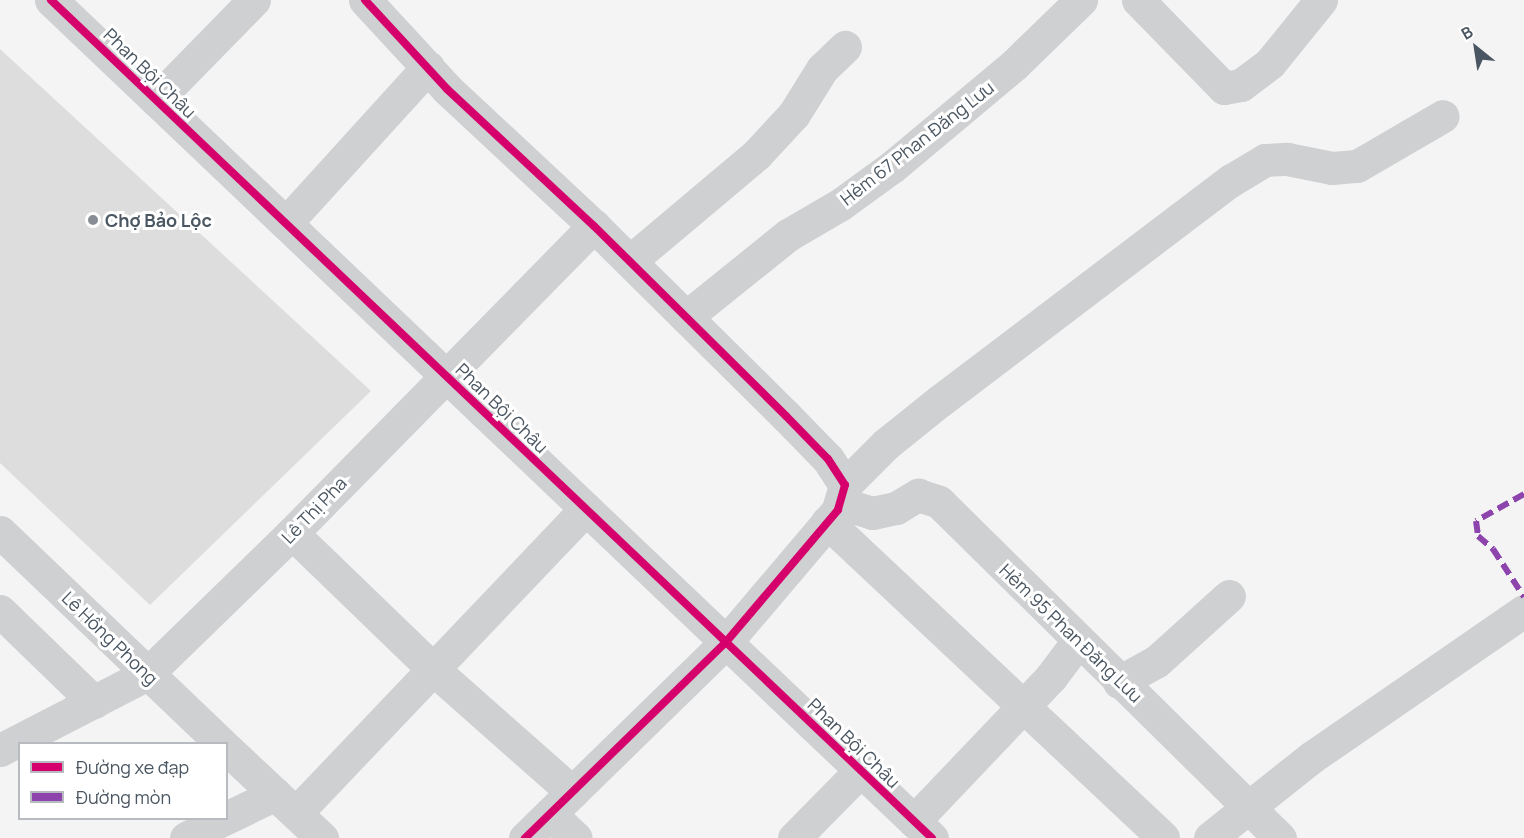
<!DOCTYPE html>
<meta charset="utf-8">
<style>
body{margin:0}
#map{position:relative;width:1524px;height:838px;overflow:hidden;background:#f4f4f4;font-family:Manrope,sans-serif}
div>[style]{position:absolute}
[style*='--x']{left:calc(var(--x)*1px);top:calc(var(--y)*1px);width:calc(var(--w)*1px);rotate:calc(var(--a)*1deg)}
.building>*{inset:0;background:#ddddde}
.minor>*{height:33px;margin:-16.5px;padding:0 16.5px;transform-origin:16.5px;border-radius:16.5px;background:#ced0d2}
.quiet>*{height:6px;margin-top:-3px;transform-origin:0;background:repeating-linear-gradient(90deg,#8e44ad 0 12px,transparent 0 18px)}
.cycleway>*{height:8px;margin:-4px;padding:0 4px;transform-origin:4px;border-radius:4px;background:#d6006c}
.dots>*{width:16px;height:16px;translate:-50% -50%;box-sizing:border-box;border:3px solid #fff;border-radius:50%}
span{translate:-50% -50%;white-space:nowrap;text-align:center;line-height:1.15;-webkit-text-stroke:6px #fff;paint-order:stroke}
.street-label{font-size:18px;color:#4a5661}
.poi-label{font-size:18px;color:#4a5661;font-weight:700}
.left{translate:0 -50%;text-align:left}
.legend{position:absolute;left:18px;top:742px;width:210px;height:78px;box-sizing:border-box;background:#fff;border:2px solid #b7bbc0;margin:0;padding:8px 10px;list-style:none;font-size:18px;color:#4a5661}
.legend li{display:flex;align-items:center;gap:12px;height:30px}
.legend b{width:30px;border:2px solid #b7bbc0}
.north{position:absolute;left:1446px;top:18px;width:60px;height:60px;-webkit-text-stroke:4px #fff;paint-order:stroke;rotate:330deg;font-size:16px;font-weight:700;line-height:24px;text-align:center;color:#4a5661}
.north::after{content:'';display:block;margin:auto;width:21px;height:27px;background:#4a5661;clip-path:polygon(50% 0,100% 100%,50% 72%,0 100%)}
</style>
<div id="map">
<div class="building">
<i style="clip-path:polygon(0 49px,371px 391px,150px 605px,0 463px)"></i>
</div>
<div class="minor">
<i style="--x:51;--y:0;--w:1216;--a:43.57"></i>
<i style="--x:365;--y:0;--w:121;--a:47.3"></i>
<i style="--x:447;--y:89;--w:201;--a:43"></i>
<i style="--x:594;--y:226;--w:270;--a:44.7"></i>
<i style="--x:786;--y:416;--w:60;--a:45.7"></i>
<i style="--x:828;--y:459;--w:31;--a:57"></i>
<i style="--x:845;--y:485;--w:26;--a:106"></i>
<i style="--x:838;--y:510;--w:173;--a:130.3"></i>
<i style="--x:726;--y:642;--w:281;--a:135.7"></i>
<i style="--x:1138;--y:0;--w:123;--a:45.7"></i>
<i style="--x:1224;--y:88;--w:17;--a:-10"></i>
<i style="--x:1241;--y:85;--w:36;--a:-37"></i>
<i style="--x:1270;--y:63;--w:81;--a:-51"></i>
<i style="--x:156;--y:100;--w:140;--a:-45.6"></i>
<i style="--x:286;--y:223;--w:211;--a:-47.7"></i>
<i style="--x:630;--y:261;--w:166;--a:-40.1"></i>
<i style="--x:757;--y:154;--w:54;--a:-47.2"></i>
<i style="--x:794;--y:114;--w:53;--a:-58.1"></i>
<i style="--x:822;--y:69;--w:32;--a:-44"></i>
<i style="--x:686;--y:317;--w:131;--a:-38.8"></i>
<i style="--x:788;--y:235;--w:61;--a:-30.3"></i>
<i style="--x:841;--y:204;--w:63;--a:-36"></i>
<i style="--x:892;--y:167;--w:160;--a:-39.9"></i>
<i style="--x:1015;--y:64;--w:92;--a:-44.1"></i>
<i style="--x:845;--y:485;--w:58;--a:-45"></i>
<i style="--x:886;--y:444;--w:70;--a:-38.7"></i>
<i style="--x:941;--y:400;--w:363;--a:-37.2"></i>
<i style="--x:1230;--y:181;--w:41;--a:-31"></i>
<i style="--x:1265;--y:160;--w:22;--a:-3"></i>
<i style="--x:1287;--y:159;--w:46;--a:11.3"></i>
<i style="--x:1332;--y:168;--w:25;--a:-5"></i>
<i style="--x:1357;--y:166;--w:99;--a:-30.2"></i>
<i style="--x:840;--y:503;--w:34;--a:17"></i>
<i style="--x:872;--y:513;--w:25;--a:-12"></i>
<i style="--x:896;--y:508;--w:26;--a:-31"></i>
<i style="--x:918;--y:495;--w:22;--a:18"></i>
<i style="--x:939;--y:502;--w:479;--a:44.6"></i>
<i style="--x:827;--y:522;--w:461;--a:43.2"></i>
<i style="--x:0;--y:532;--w:307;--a:43.7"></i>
<i style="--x:292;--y:533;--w:196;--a:44"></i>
<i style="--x:433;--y:669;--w:186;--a:41.5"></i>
<i style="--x:0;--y:611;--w:131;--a:44.1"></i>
<i style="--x:1119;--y:682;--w:43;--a:-28.9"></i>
<i style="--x:1157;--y:661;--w:97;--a:-42.1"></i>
<i style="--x:226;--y:748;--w:132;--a:43.2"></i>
<i style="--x:0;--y:750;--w:165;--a:-27.3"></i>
<i style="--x:147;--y:674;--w:202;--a:-44.2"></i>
<i style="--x:292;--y:533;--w:431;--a:-45.5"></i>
<i style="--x:296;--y:813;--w:420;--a:-46.4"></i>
<i style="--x:550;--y:814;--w:35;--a:43"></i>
<i style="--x:226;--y:818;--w:55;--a:-25.6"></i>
<i style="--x:914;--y:821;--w:199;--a:-46.4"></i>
<i style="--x:1051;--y:677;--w:45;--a:-53.1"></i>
<i style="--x:186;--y:838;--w:45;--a:-26.6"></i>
<i style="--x:794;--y:838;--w:95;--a:-45.4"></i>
<i style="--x:1210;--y:838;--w:130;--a:-38.5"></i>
<i style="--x:1312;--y:757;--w:257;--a:-34.6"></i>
</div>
<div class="quiet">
<i style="--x:1524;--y:494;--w:55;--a:150.6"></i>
<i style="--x:1476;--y:521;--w:15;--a:82"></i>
<i style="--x:1478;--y:536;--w:20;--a:41"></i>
<i style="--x:1493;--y:549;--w:57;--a:57.1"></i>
</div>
<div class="cycleway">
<i style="--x:51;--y:0;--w:1216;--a:43.57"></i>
<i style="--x:365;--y:0;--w:121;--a:47.3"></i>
<i style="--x:447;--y:89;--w:201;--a:43"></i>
<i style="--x:594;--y:226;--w:270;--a:44.7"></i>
<i style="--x:786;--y:416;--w:60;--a:45.7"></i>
<i style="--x:828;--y:459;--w:31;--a:57"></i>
<i style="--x:845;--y:485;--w:26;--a:106"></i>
<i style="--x:838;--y:510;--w:173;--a:130.3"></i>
<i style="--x:726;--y:642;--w:281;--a:135.7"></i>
</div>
<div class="dots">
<i style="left:93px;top:220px;background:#868d94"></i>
</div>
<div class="street-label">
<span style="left:150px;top:73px;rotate:44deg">Phan Bội Châu</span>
<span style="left:917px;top:143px;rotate:-38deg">Hẻm 67 Phan Đăng Lưu</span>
<span style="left:502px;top:408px;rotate:44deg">Phan Bội Châu</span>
<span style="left:314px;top:510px;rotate:-46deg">Lê Thị Pha</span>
<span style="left:1071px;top:633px;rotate:44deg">Hẻm 95 Phan Đăng Lưu</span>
<span style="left:110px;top:638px;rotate:44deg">Lê Hồng Phong</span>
<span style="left:854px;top:743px;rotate:44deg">Phan Bội Châu</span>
</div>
<div class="poi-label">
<span class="left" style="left:105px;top:220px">Chợ Bảo Lộc</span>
</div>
<ul class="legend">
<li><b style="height:8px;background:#d6006c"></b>Đường xe đạp</li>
<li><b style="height:8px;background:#8e44ad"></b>Đường mòn</li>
</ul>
<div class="north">B</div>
</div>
